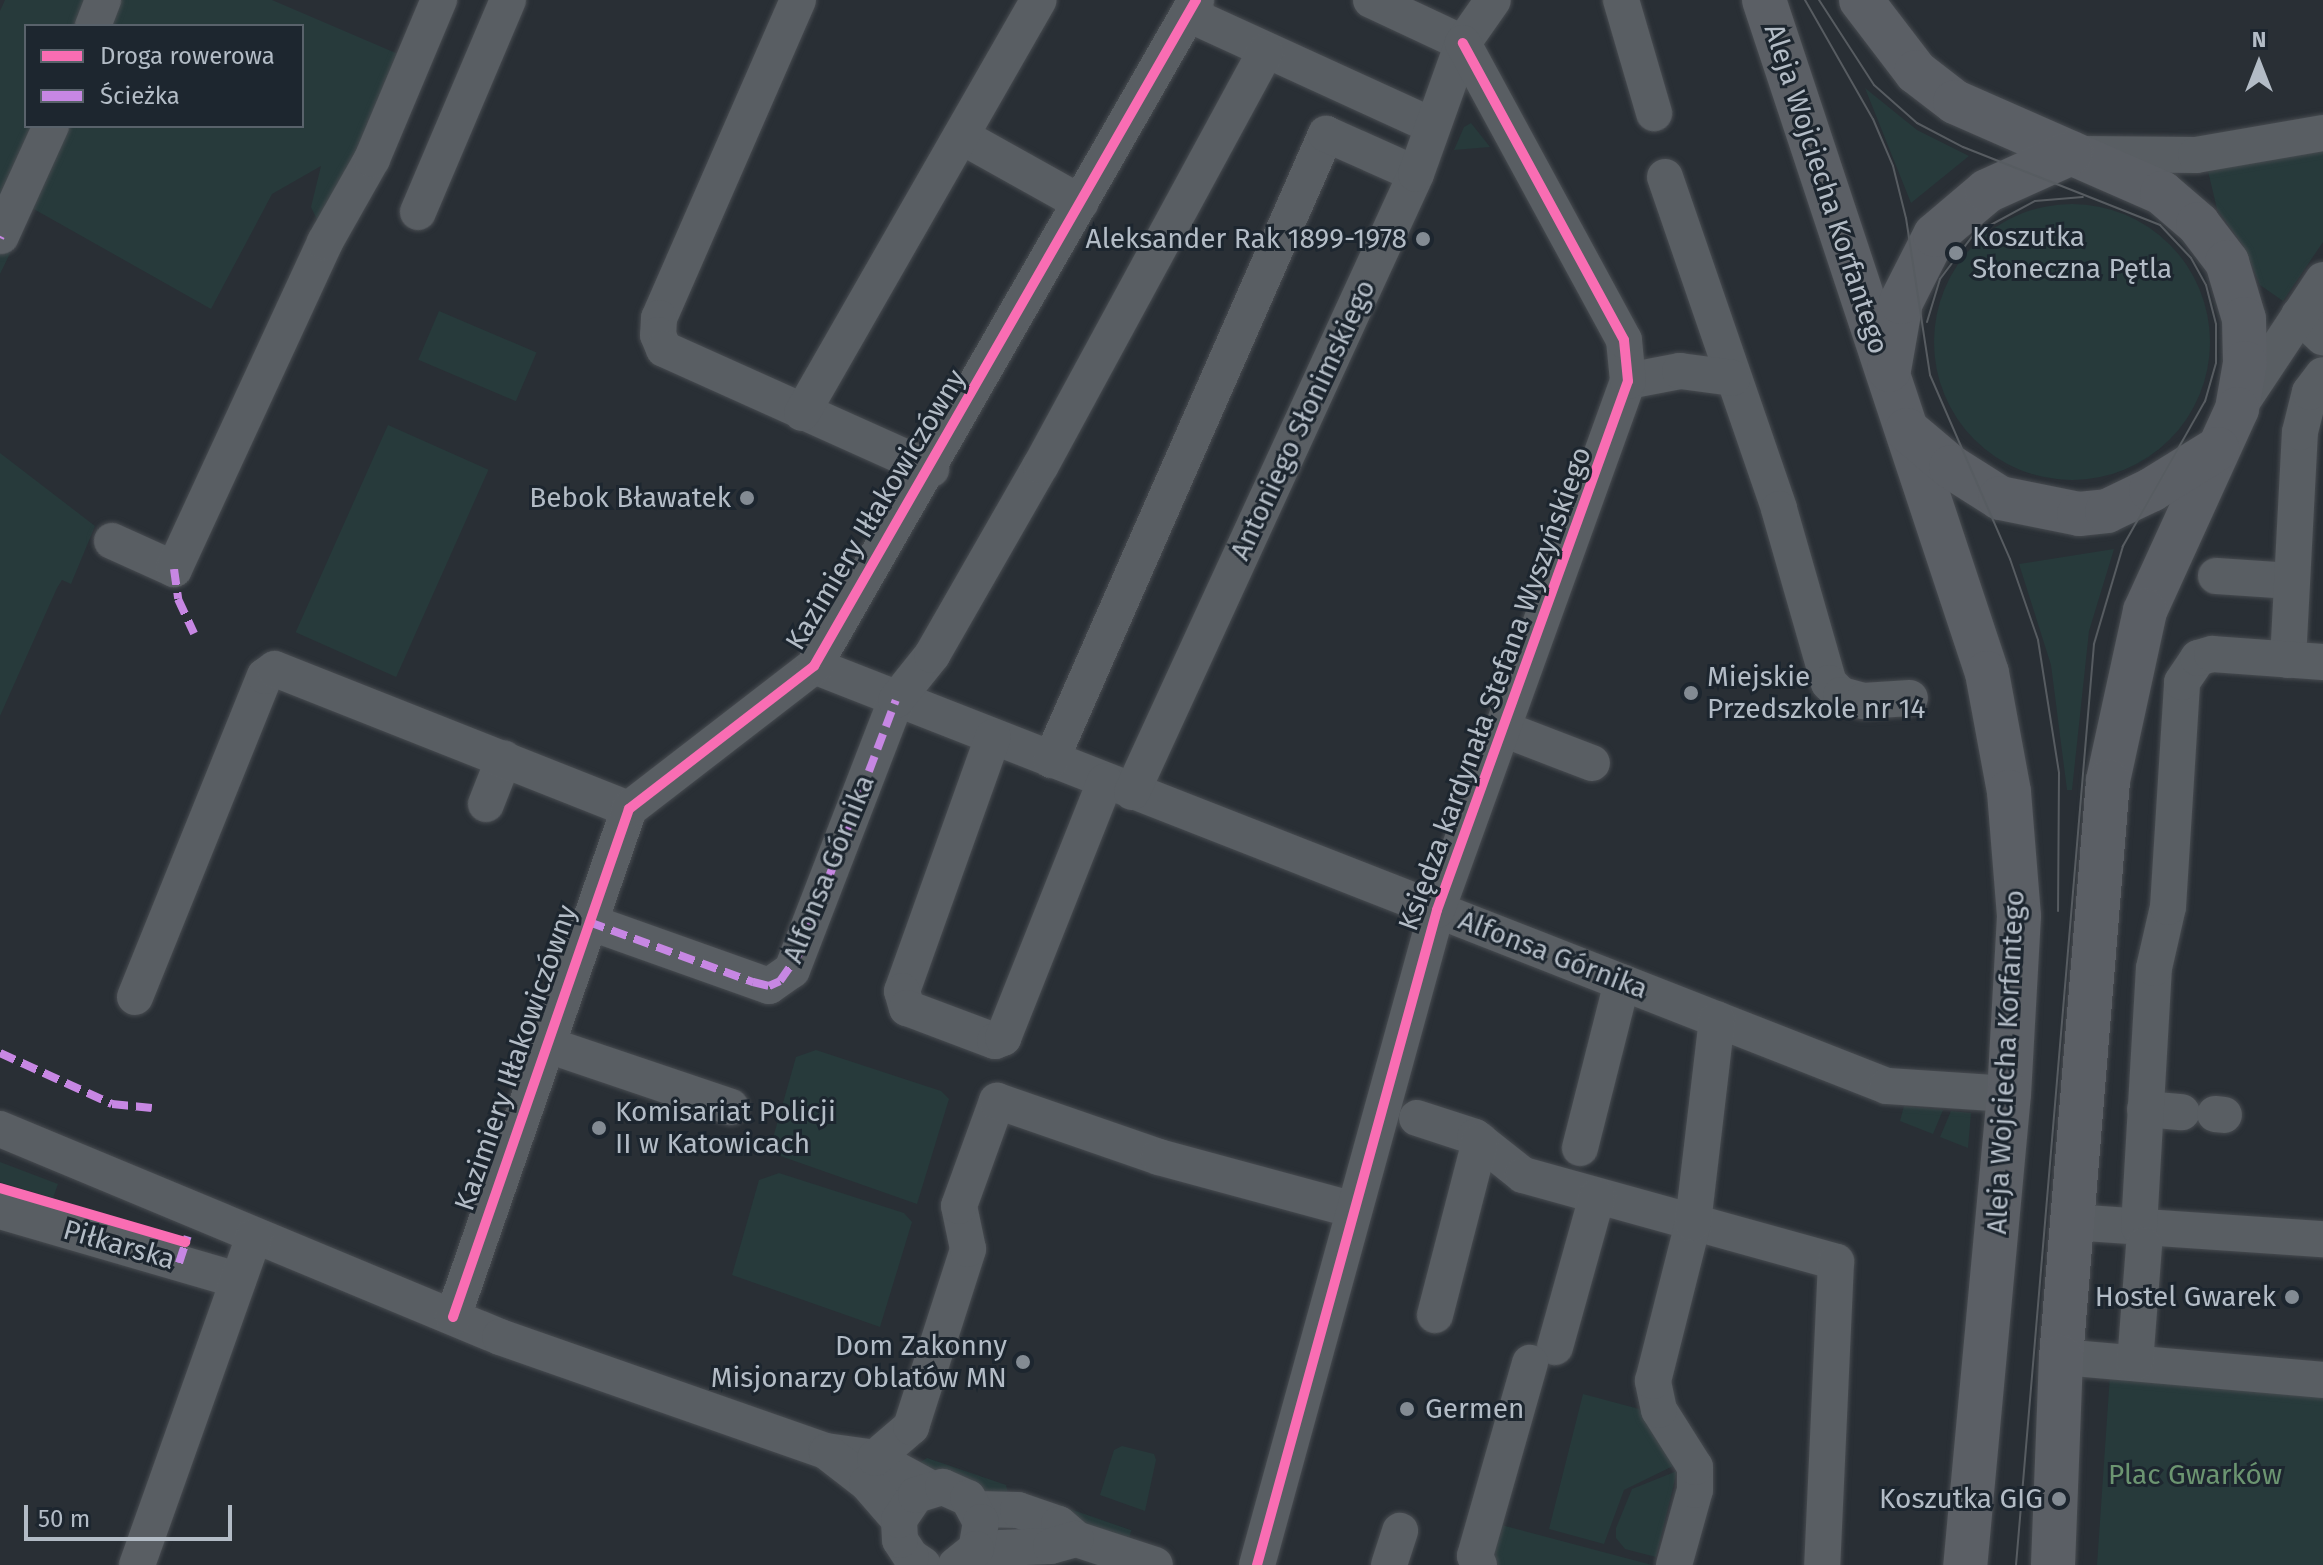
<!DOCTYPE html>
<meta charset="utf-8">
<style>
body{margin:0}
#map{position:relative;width:2323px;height:1565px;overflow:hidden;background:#292f35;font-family:"Fira Sans",sans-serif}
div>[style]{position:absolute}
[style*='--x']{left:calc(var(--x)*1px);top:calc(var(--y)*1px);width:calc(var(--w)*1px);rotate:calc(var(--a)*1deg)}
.green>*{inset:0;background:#273a3b;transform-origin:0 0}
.round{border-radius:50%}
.roads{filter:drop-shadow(0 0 2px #474b50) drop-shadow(0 0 2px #474b50)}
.minor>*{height:36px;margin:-18px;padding:0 18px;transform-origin:18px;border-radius:18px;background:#595e63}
.major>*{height:44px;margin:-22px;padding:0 22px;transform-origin:22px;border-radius:22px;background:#5b5f65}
.tram>*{height:2px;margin:-1px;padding:0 1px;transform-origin:1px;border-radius:1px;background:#575c61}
.quiet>*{height:8px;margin-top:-4px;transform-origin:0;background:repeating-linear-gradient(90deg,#c787e3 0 16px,transparent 0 24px)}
.cycleway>*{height:10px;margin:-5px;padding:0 5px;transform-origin:5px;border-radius:5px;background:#f96db3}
.dots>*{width:22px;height:22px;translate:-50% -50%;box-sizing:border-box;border:4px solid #1d262f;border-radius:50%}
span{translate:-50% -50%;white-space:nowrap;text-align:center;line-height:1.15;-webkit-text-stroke:6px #1d262f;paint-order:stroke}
.street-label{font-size:28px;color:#b3bcc6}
.poi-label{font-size:28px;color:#b3bcc6}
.left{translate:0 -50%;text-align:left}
.right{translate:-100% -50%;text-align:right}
.park-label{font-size:28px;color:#6c9571}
.legend{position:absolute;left:24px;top:24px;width:280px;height:104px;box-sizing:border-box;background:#1d262f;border:2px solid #59626b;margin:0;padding:10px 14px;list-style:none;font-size:24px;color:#b3bcc6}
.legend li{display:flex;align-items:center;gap:16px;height:40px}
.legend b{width:40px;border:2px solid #59626b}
.north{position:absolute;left:2219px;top:24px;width:80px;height:80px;-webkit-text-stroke:6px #1d262f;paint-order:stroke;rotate:0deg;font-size:22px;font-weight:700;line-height:32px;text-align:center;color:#b3bcc6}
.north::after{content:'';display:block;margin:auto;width:28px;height:36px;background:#b3bcc6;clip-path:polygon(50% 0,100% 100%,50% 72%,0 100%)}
.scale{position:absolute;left:24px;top:1505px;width:208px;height:36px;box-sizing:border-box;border:4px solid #b3bcc6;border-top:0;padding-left:10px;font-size:24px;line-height:28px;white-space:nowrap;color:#b3bcc6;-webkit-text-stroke:6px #1d262f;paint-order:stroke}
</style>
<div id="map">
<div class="green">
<i style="clip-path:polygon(evenodd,5px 0,272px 0,398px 54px,323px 232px,311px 207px,321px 166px,272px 194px,211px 309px,32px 208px,0 274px,0 11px,5px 0,26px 26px,302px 26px,302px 126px,26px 126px,26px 26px)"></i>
<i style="clip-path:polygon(1865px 88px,1917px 130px,1969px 156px,1911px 203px)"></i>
<i style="clip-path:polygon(1471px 123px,1490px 147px,1454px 150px,1464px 127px)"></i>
<i style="clip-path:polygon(2323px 149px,2323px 242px,2283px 301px,2260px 285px,2244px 247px,2217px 209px,2208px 171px)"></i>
<i class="round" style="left:1934px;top:204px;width:276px;height:276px"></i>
<i style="left:439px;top:311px;width:106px;height:53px;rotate:23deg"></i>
<i style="left:388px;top:425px;width:110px;height:227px;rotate:24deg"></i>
<i style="clip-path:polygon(0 453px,95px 526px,71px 584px,62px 580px,57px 588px,0 716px)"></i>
<i style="clip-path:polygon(2114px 549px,2089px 631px,2072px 790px,2067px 790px,2051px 665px,2019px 564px)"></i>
<i style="clip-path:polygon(816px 1050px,941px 1091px,949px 1099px,917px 1204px,769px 1152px,796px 1057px)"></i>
<i style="clip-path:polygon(1904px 1106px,1943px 1110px,1933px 1134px,1900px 1121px)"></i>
<i style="clip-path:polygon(1951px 1111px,1971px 1113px,1968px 1148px,1940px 1137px)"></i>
<i style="clip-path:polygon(0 1162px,58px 1184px,53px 1198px,0 1182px)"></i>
<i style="clip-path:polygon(779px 1173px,904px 1213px,912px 1222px,880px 1327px,732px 1275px,759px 1180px)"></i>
<i style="clip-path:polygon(2110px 1375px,2323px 1396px,2323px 1565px,2097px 1565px)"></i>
<i style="clip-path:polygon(1583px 1394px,1639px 1409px,1675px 1465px,1624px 1490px,1604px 1544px,1549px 1529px)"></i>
<i style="clip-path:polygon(1122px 1446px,1154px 1454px,1156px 1460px,1145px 1511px,1100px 1495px,1114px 1450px)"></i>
<i style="clip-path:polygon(927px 1458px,1006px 1485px,1010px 1501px,912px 1467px)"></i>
<i style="clip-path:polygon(1677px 1471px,1656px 1557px,1625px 1549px,1616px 1538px,1616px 1528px,1632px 1489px)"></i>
<i style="left:1035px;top:1497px;width:102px;height:11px;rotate:19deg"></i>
<i style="clip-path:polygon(1494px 1523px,1652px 1565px,1498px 1565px,1492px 1557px)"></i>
</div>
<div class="roads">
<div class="minor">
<i style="--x:798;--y:0;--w:347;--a:113.6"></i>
<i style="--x:659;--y:318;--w:17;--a:93"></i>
<i style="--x:658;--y:335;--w:15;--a:67"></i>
<i style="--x:664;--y:349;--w:293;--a:24.2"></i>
<i style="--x:1371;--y:0;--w:102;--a:25.1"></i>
<i style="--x:1621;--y:0;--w:118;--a:73.7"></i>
<i style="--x:1188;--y:14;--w:269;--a:24.6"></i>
<i style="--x:93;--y:26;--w:28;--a:-69"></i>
<i style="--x:961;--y:136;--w:137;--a:29.2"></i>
<i style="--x:2082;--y:154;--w:114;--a:0.5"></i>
<i style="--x:2196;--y:155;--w:129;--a:-9.8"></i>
<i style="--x:1665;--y:177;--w:351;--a:71"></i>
<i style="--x:1779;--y:509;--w:181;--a:74"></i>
<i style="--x:1829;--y:683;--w:17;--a:45"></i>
<i style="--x:1841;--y:695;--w:23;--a:15"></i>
<i style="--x:1863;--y:701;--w:47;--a:-3.7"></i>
<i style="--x:418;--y:212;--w:230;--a:-67"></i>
<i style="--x:1;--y:236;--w:121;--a:-65.6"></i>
<i style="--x:2299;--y:315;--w:33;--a:43"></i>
<i style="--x:1628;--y:381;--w:53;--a:-10.9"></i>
<i style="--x:1680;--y:371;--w:53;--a:7.5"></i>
<i style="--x:2240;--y:405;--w:150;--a:-56.4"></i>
<i style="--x:802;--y:413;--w:476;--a:-60.2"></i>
<i style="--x:112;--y:541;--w:68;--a:24.3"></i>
<i style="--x:174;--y:569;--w:360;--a:-65.2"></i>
<i style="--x:325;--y:242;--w:95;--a:-60.5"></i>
<i style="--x:372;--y:159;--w:173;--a:-67.2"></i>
<i style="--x:2216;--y:576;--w:76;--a:3.8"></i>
<i style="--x:2288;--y:660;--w:228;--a:-87"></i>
<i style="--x:2300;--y:432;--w:41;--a:-76"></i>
<i style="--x:2310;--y:392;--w:21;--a:-53"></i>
<i style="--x:814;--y:666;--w:1152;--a:21.38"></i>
<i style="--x:1887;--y:1086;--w:122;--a:3.8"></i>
<i style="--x:1506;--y:730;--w:92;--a:21"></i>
<i style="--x:993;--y:737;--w:270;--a:109.7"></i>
<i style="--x:902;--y:991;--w:18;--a:74"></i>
<i style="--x:907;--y:1008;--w:94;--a:20.6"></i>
<i style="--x:995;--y:1041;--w:9;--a:-21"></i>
<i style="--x:1003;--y:1038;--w:276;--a:-68.3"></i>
<i style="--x:1051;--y:760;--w:684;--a:-66.28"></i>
<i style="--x:1326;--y:134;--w:98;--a:24"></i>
<i style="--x:1132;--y:792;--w:680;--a:-65.32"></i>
<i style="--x:1416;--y:174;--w:139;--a:-70.3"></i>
<i style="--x:1463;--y:43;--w:52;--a:-55.1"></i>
<i style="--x:486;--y:804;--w:49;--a:-68.6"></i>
<i style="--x:589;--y:922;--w:191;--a:19.6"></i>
<i style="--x:769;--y:986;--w:28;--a:-35"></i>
<i style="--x:792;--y:970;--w:289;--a:-68.9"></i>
<i style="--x:896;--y:700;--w:58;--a:-51.3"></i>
<i style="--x:932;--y:655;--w:219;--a:-60.2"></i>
<i style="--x:1041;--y:465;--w:470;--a:-61.5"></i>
<i style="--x:135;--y:997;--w:346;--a:-68"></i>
<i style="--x:265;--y:676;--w:12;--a:-35"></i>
<i style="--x:275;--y:669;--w:381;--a:21.6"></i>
<i style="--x:545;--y:1044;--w:196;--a:18.7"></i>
<i style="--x:2145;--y:1109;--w:37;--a:5"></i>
<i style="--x:2215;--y:1114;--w:9;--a:6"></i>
<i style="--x:1417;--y:1118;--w:61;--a:18.1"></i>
<i style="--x:1475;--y:1137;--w:61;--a:38.4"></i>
<i style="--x:1523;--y:1175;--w:325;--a:15.5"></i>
<i style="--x:1836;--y:1262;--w:303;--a:92.6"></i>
<i style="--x:0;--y:1129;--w:542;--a:22.59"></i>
<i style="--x:500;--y:1337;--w:345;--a:19.3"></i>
<i style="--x:826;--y:1451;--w:49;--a:8.1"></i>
<i style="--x:875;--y:1458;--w:63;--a:28.6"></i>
<i style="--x:1580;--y:1148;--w:171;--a:-75.8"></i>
<i style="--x:0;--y:1211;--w:248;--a:16.2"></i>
<i style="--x:2071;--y:1222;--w:253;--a:3.9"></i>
<i style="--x:2139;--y:1227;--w:259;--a:-86.7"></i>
<i style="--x:2154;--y:968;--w:63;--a:-77.1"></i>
<i style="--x:2168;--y:907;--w:225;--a:-86.4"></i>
<i style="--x:2182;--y:682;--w:29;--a:-56"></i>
<i style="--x:2198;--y:658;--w:15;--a:-16"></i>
<i style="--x:2212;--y:654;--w:111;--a:4.1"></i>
<i style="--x:1435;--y:1315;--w:180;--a:-75.5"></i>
<i style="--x:453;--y:1317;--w:538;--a:-70.89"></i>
<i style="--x:629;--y:809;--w:234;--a:-37.7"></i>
<i style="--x:814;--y:666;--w:768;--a:-60.16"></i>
<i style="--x:1555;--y:1347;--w:156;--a:-74.4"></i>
<i style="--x:2061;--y:1357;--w:263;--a:5"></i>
<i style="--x:2135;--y:1363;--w:118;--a:-85.6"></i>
<i style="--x:827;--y:1452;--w:51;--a:37.8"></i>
<i style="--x:867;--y:1483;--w:49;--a:49.1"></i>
<i style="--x:875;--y:1458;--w:48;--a:-40.7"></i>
<i style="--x:911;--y:1427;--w:187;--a:-72.2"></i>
<i style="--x:968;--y:1249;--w:44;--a:-101.8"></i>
<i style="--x:959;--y:1206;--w:112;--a:-70.1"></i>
<i style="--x:997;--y:1101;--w:171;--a:19.1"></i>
<i style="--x:1159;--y:1157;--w:202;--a:15.2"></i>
<i style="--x:977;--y:1509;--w:41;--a:1.4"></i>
<i style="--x:1018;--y:1510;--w:43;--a:18.9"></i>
<i style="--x:1059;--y:1524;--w:23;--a:41"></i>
<i style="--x:1076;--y:1539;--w:83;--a:18.2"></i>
<i style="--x:976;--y:1549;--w:75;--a:-2.3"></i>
<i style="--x:1051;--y:1546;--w:26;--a:-16"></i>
<i style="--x:137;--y:1565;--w:349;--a:-70.4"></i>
<i style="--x:923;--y:1565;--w:14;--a:-146"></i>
<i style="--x:911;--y:1557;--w:20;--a:-123"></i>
<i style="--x:900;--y:1540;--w:20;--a:-93"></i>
<i style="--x:899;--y:1520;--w:30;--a:-56"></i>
<i style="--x:916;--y:1495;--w:28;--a:-17"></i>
<i style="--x:943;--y:1487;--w:27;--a:24"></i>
<i style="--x:968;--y:1498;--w:27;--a:62"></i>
<i style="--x:981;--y:1522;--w:27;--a:100"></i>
<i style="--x:976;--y:1549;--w:26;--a:141"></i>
<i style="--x:1257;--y:1565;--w:679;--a:-74.63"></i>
<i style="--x:1437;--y:910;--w:562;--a:-70.15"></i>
<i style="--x:1628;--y:381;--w:41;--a:-95.6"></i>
<i style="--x:1624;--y:340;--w:338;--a:-118.5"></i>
<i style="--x:1389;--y:1565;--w:36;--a:-72"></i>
<i style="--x:1479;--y:1565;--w:10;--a:-114"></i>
<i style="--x:1475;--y:1556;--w:201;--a:-74.1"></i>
<i style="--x:1674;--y:1565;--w:78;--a:-74.4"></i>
<i style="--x:1695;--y:1490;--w:23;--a:-90"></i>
<i style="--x:1695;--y:1467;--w:67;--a:-122.3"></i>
<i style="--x:1659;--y:1410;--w:30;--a:-102"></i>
<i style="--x:1653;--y:1381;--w:163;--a:-75.8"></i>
<i style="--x:1693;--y:1223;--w:205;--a:-83.3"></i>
</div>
<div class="major">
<i style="--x:1764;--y:0;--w:709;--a:71.67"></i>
<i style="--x:1987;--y:673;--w:121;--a:79.5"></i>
<i style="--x:2009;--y:792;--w:124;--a:85.4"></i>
<i style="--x:2019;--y:916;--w:178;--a:93.2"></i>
<i style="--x:2009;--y:1094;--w:473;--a:95.3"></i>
<i style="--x:1861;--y:0;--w:91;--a:52.6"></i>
<i style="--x:1916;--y:72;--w:49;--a:37.6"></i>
<i style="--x:1955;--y:102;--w:226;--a:23.7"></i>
<i style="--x:2162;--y:193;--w:48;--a:40.7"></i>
<i style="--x:2198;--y:224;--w:48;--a:52.7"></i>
<i style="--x:2227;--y:262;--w:59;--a:73.4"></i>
<i style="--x:2244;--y:319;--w:44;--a:88.7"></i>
<i style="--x:2245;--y:363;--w:47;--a:99.9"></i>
<i style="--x:2237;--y:409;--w:222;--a:114.5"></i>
<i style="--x:2145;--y:611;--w:174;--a:102.3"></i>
<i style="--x:2108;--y:781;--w:578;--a:94.66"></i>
<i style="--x:2061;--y:1357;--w:208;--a:92.2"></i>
<i style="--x:1889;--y:370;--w:69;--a:-80"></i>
<i style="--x:1901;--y:302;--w:75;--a:-63.1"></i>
<i style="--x:1935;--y:235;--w:68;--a:-40.2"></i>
<i style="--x:1987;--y:191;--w:92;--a:-24.3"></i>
<i style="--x:1907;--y:430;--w:57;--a:40.1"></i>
<i style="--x:1951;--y:467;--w:58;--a:32.3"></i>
<i style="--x:2000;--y:498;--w:81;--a:11.4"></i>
<i style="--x:2079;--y:514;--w:28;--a:-6"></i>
<i style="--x:2107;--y:511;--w:49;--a:-25.5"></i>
<i style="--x:2151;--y:490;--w:78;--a:-31.8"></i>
</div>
</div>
<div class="tram">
<i style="--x:1805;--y:0;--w:137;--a:60.3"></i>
<i style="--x:1873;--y:119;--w:51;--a:66.9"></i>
<i style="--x:1893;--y:166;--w:54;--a:76"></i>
<i style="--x:1906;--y:218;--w:159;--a:81.3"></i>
<i style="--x:1930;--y:375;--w:201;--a:66.5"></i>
<i style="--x:2010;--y:559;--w:86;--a:70.9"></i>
<i style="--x:2038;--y:640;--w:135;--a:81"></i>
<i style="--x:2059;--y:773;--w:138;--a:90.4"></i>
<i style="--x:1819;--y:0;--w:101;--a:57.1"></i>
<i style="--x:1874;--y:85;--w:57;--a:41.5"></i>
<i style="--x:1917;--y:123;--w:52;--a:27.6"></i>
<i style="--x:1963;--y:147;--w:212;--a:21.6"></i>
<i style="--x:2160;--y:225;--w:45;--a:46.8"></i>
<i style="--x:2191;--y:258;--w:31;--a:61"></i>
<i style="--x:2206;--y:285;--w:40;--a:75.6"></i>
<i style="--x:2216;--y:324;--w:39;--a:90"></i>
<i style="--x:2216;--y:363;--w:40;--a:106"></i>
<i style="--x:2205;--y:401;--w:167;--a:119.5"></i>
<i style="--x:2123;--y:546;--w:102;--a:106.5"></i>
<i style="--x:2094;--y:644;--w:924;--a:94.84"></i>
<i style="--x:1927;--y:322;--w:45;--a:-73.2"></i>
<i style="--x:1940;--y:279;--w:56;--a:-52.9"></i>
<i style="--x:1974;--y:234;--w:69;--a:-28.4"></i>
<i style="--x:2035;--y:201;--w:48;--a:-4.8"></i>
</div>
<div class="quiet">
<i style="--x:0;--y:238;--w:2;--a:-63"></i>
<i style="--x:174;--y:569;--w:30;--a:82"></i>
<i style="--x:178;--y:599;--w:38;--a:65"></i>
<i style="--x:589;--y:922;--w:175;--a:20.1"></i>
<i style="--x:753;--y:982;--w:16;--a:14"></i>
<i style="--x:769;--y:986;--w:12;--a:-24"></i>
<i style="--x:780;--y:981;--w:37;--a:-55"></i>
<i style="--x:801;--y:951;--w:268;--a:-69.3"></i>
<i style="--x:0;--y:1053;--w:123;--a:24.5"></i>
<i style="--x:112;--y:1104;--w:40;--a:5.7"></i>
<i style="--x:179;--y:1263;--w:28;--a:-72"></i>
</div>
<div class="cycleway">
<i style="--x:0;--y:1188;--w:193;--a:16.3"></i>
<i style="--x:453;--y:1317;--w:538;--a:-70.89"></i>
<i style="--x:629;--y:809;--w:234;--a:-37.7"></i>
<i style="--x:814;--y:666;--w:768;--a:-60.16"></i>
<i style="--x:1257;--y:1565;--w:679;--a:-74.63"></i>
<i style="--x:1437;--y:910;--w:562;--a:-70.15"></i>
<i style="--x:1628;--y:381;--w:41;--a:-95.6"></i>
<i style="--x:1624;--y:340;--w:338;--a:-118.5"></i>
</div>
<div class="dots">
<i style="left:1423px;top:239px;background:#838b93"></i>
<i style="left:1956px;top:253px;background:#838b93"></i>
<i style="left:747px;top:498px;background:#838b93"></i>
<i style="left:1691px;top:693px;background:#838b93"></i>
<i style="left:599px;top:1128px;background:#838b93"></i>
<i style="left:2292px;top:1297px;background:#838b93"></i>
<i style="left:1023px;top:1362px;background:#838b93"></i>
<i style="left:1407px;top:1409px;background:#838b93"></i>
<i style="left:2059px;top:1499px;background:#838b93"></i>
</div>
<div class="street-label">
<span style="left:1826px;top:189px;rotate:72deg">Aleja Wojciecha Korfantego</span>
<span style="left:1303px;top:420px;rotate:-65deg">Antoniego Słonimskiego</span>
<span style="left:876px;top:510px;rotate:-59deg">Kazimiery Iłłakowiczówny</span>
<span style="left:1495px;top:689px;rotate:-70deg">Księdza kardynała Stefana Wyszyńskiego</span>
<span style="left:829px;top:869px;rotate:-68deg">Alfonsa Górnika</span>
<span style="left:1553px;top:955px;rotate:21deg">Alfonsa Górnika</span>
<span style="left:516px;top:1058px;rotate:-71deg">Kazimiery Iłłakowiczówny</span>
<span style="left:2006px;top:1062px;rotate:-87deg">Aleja Wojciecha Korfantego</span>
<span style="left:119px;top:1245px;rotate:16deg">Piłkarska</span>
</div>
<div class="poi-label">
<span class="left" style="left:1972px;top:253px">Koszutka<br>Słoneczna Pętla</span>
<span class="right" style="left:1407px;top:239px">Aleksander Rak 1899-1978</span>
<span class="right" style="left:731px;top:498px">Bebok Bławatek</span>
<span class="left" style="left:1707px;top:693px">Miejskie<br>Przedszkole nr 14</span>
<span class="left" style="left:615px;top:1128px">Komisariat Policji<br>II w Katowicach</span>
<span class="right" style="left:2276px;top:1297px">Hostel Gwarek</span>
<span class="right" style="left:1007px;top:1362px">Dom Zakonny<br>Misjonarzy Oblatów MN</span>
<span class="left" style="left:1425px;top:1409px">Germen</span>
<span class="right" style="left:2043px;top:1499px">Koszutka GIG</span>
</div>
<div class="park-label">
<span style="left:2195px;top:1475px">Plac Gwarków</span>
</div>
<ul class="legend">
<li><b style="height:10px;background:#f96db3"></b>Droga rowerowa</li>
<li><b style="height:10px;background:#c787e3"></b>Ścieżka</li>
</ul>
<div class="north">N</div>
<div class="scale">50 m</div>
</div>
